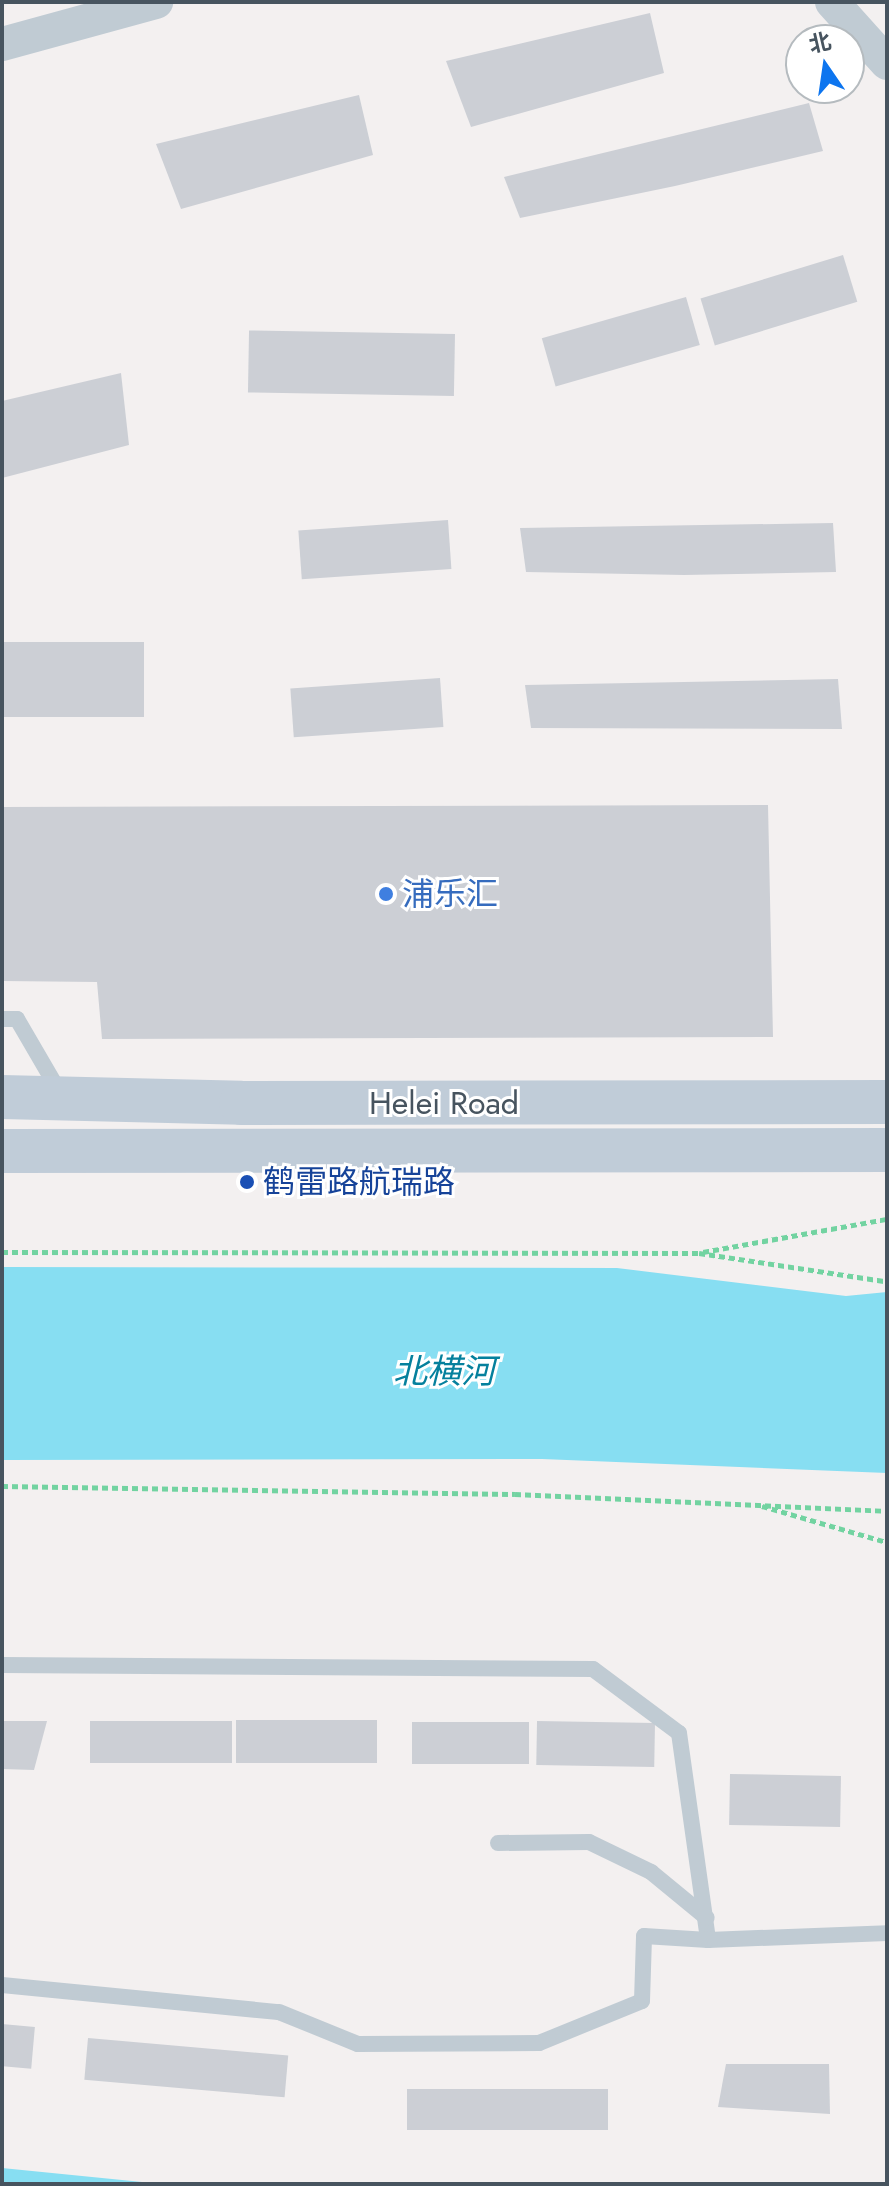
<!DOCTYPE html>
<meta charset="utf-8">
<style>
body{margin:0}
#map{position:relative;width:889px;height:2186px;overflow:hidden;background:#f3f0f0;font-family:Jost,"Noto Sans SC",sans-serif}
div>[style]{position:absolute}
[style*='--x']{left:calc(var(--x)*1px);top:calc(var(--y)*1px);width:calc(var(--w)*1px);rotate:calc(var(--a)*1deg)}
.water>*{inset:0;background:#87def2}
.building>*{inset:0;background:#cccfd5;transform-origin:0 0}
.path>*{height:5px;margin-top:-2.5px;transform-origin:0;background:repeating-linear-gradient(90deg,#72d3a1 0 6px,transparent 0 10px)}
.lane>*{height:16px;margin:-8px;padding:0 8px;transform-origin:8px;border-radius:8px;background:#c0cbd3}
.street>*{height:34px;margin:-17px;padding:0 17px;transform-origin:17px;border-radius:17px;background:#c0cbd3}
.secondary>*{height:44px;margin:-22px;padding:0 22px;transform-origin:22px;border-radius:22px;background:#c0ccd8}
.dots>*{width:22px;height:22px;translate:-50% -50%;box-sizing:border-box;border:4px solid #fff;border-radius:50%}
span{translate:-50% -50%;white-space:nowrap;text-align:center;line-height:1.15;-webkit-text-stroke:6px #fff;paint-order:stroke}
.shop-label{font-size:32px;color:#366cbe}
.left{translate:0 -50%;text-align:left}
.street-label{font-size:32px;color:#47545f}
.transit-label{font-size:32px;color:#164399}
.water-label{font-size:34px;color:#05809d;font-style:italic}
.frame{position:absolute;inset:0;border:4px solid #47545f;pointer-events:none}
.north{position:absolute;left:785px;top:24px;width:80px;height:80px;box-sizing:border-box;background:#fff;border:2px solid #b5bbbf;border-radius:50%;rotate:347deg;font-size:22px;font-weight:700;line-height:32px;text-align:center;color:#47545f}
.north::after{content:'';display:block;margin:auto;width:28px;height:36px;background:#0d75ef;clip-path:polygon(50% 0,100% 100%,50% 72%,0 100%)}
</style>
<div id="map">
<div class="water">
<i style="clip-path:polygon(2px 1267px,617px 1268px,846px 1296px,887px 1292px,887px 1473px,542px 1459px,2px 1460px)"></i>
<i style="clip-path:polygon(2px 2168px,162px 2184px,2px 2184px)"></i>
</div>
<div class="building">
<i style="clip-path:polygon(650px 13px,664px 73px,471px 127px,446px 61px)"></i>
<i style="clip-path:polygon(359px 95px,373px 155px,181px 209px,156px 144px)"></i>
<i style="clip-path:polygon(809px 103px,823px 151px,675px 186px,520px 218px,504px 177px)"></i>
<i style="left:843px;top:255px;width:49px;height:149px;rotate:73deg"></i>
<i style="left:686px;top:297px;width:50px;height:150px;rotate:74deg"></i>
<i style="left:455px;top:334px;width:62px;height:206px;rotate:91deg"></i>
<i style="clip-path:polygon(121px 373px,129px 445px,2px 478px,2px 401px)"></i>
<i style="left:448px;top:520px;width:49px;height:150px;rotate:86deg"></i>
<i style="clip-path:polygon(833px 523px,836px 572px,684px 575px,526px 572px,520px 528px)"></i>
<i style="left:2px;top:642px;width:142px;height:75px"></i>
<i style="left:440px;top:678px;width:49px;height:150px;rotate:86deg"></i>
<i style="clip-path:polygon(838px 679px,842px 729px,531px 728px,525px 685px)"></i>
<i style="clip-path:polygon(768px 805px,773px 1037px,102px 1039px,97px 982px,2px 981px,2px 807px)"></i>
<i style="left:236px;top:1720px;width:141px;height:43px"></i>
<i style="clip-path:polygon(2px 1721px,47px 1721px,34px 1770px,2px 1769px)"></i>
<i style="left:90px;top:1721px;width:142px;height:42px"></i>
<i style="left:412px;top:1722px;width:117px;height:42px"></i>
<i style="left:655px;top:1723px;width:44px;height:118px;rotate:91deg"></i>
<i style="left:730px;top:1774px;width:111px;height:51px;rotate:1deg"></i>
<i style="left:2px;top:2024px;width:33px;height:42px;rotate:5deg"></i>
<i style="left:88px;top:2038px;width:201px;height:42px;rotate:5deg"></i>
<i style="clip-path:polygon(726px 2064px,829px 2064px,830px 2114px,718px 2107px)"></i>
<i style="left:407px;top:2089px;width:201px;height:41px"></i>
</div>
<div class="path">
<i style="--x:2;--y:1252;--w:697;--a:0.08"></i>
<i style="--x:699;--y:1253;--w:187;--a:8.6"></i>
<i style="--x:703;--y:1252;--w:187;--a:-10.2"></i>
<i style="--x:2;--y:1486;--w:513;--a:0.89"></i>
<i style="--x:515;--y:1494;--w:372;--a:2.6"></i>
<i style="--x:762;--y:1506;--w:130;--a:16.1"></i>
</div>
<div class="lane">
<i style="--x:2;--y:1019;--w:15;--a:0"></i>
<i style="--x:17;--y:1019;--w:86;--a:59.8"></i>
<i style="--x:2;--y:1665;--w:591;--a:0.39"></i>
<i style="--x:593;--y:1669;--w:107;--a:36.7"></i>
<i style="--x:679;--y:1733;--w:209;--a:82"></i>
<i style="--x:498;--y:1843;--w:91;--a:-0.6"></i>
<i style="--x:589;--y:1842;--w:69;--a:25.8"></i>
<i style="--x:651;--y:1872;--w:72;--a:39.4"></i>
<i style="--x:2;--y:1985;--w:278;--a:5.6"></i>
<i style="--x:279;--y:2012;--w:85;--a:22.1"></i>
<i style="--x:358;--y:2044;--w:181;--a:-0.3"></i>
<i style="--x:539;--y:2043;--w:111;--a:-22.2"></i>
<i style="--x:642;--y:2001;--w:65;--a:-88.2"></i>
<i style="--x:644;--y:1936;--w:64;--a:3.6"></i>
<i style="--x:708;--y:1940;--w:179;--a:-2.2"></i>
</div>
<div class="street">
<i style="--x:832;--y:2;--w:82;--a:48"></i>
<i style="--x:2;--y:44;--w:160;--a:-15.3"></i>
</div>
<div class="secondary">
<i style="--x:2;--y:1097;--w:239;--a:1.4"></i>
<i style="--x:241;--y:1103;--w:646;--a:-0.09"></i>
<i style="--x:2;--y:1151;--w:885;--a:-0.06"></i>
</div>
<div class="dots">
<i style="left:386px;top:894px;background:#3f7fe0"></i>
<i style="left:247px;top:1182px;background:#1a4fb4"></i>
</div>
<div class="shop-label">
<span class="left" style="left:402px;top:894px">浦乐汇</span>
</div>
<div class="street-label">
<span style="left:444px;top:1103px">Helei Road</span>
</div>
<div class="transit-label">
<span class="left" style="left:263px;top:1182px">鹤雷路航瑞路</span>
</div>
<div class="water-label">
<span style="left:444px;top:1372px">北横河</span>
</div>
<div class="frame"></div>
<div class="north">北</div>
</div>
